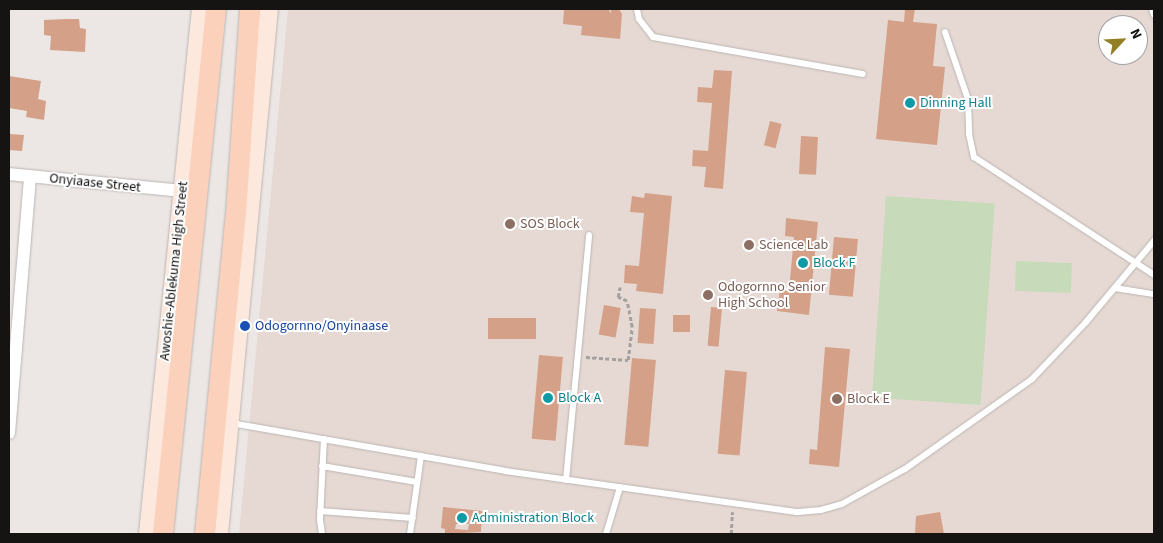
<!DOCTYPE html>
<style>
body{margin:0}
#map{position:relative;width:1163px;height:543px;overflow:hidden;background:#ece7e4;font-family:"Source Sans 3",sans-serif}
div>[style]{position:absolute}
[style*='--x']{left:calc(var(--x)*1px);top:calc(var(--y)*1px);width:calc(var(--w)*1px);rotate:calc(var(--a)*1deg)}
.built>*{inset:0;background:#e6d9d3}
.green>*{inset:0;background:#c7dbbb;transform-origin:0 0}
.building>*{inset:0;background:#d4a087;transform-origin:0 0}
.path>*{height:2.5px;margin-top:-1.25px;transform-origin:0;background:repeating-linear-gradient(90deg,#a4a09d 0 4px,transparent 0 6.5px)}
.roads{filter:drop-shadow(0 0 1px #bbb5b3) drop-shadow(0 0 1px #bbb5b3)}
.lane>*{height:6px;margin:-3px;padding:0 3px;transform-origin:3px;border-radius:3px;background:#fff}
.street>*{height:12px;margin:-6px;padding:0 6px;transform-origin:6px;border-radius:6px;background:#fff}
.secondary>*{height:18px;margin:-9px;padding:0 9px;transform-origin:9px;border-radius:9px;background:#fde8de}
.primary>*{height:20px;margin:-10px;padding:0 10px;transform-origin:10px;border-radius:10px;background:#fbd1bc}
.dots>*{width:14px;height:14px;translate:-50% -50%;box-sizing:border-box;border:2px solid #fff;border-radius:50%}
span{translate:-50% -50%;white-space:nowrap;text-align:center;line-height:1.15;-webkit-text-stroke:4px #fff;paint-order:stroke}
.culture-label{font-size:14px;color:#0d838f}
.left{translate:0 -50%;text-align:left}
.street-label{font-size:14px;color:#161413}
.education-label{font-size:14px;color:#785e54}
.transit-label{font-size:14px;color:#164399}
.frame{position:absolute;inset:0;border:10px solid #161413;pointer-events:none}
.north{position:absolute;left:1098px;top:15px;width:50px;height:50px;box-sizing:border-box;background:#fff;border:1px solid #a2a1a1;border-radius:50%;rotate:65deg;font-size:14px;font-weight:700;line-height:20px;text-align:center;color:#161413}
.north::after{content:'';display:block;margin:auto;width:18px;height:22px;background:#927e25;clip-path:polygon(50% 0,100% 100%,50% 72%,0 100%)}
</style>
<div id="map">
<div class="built">
<i style="clip-path:polygon(evenodd,288px 9px,1154px 9px,1154px 534px,239px 534px,288px 9px,1108px 25px,1138px 25px,1138px 55px,1108px 55px,1108px 25px)"></i>
</div>
<div class="green">
<i style="left:886px;top:196px;width:109px;height:202px;rotate:4deg"></i>
<i style="left:1016px;top:261px;width:56px;height:30px;rotate:2deg"></i>
</div>
<div class="building">
<i style="clip-path:polygon(564px 9px,608px 9px,611px 13px,611px 9px,619px 9px,622px 14px,620px 39px,581px 35px,582px 26px,563px 24px)"></i>
<i style="clip-path:polygon(905px 9px,915px 9px,913px 22px,937px 24px,933px 66px,945px 67px,937px 145px,876px 139px,888px 20px,904px 22px)"></i>
<i style="clip-path:polygon(67px 19px,79px 19px,80px 28px,86px 29px,85px 52px,50px 50px,51px 36px,44px 35px,44px 20px)"></i>
<i style="clip-path:polygon(714px 70px,732px 71px,723px 189px,704px 187px,706px 167px,692px 166px,693px 150px,708px 151px,712px 103px,697px 102px,698px 87px,712px 88px)"></i>
<i style="clip-path:polygon(9px 76px,41px 81px,38px 99px,46px 101px,44px 120px,26px 117px,27px 111px,9px 108px)"></i>
<i style="left:770px;top:121px;width:12px;height:25px;rotate:14deg"></i>
<i style="clip-path:polygon(9px 134px,24px 135px,22px 151px,9px 150px)"></i>
<i style="left:801px;top:136px;width:17px;height:38px;rotate:3deg"></i>
<i style="clip-path:polygon(645px 193px,672px 196px,663px 294px,636px 291px,637px 284px,624px 283px,625px 265px,639px 266px,644px 213px,630px 212px,632px 196px,644px 198px)"></i>
<i style="clip-path:polygon(786px 218px,818px 222px,809px 315px,777px 311px,780px 289px,789px 290px,794px 237px,785px 236px)"></i>
<i style="left:834px;top:237px;width:24px;height:58px;rotate:5deg"></i>
<i style="left:604px;top:305px;width:17px;height:30px;rotate:10deg"></i>
<i style="left:711px;top:307px;width:11px;height:39px;rotate:5deg"></i>
<i style="left:640px;top:308px;width:16px;height:35px;rotate:4deg"></i>
<i style="left:673px;top:315px;width:17px;height:17px"></i>
<i style="left:488px;top:318px;width:48px;height:21px"></i>
<i style="clip-path:polygon(825px 347px,850px 349px,839px 467px,809px 464px,810px 449px,817px 450px)"></i>
<i style="left:539px;top:355px;width:24px;height:84px;rotate:5deg"></i>
<i style="left:632px;top:358px;width:24px;height:87px;rotate:5deg"></i>
<i style="left:725px;top:370px;width:22px;height:84px;rotate:5deg"></i>
<i style="clip-path:polygon(evenodd,443px 507px,482px 511px,481px 532px,445px 534px,445px 529px,441px 528px,443px 507px,456px 524px,469px 524px,468px 530px,455px 529px,456px 524px)"></i>
<i style="clip-path:polygon(940px 512px,944px 534px,915px 534px,916px 516px)"></i>
</div>
<div class="path">
<i style="--x:586;--y:357;--w:42;--a:4.1"></i>
<i style="--x:628;--y:360;--w:33;--a:-83"></i>
<i style="--x:632;--y:327;--w:26;--a:-101"></i>
<i style="--x:627;--y:301;--w:10;--a:-156"></i>
<i style="--x:618;--y:297;--w:10;--a:-79"></i>
<i style="--x:731;--y:534;--w:22;--a:-87"></i>
</div>
<div class="roads">
<div class="lane">
<i style="--x:637;--y:9;--w:10;--a:79"></i>
<i style="--x:639;--y:19;--w:23;--a:52"></i>
<i style="--x:653;--y:37;--w:213;--a:10"></i>
<i style="--x:1152;--y:9;--w:6;--a:72"></i>
<i style="--x:945;--y:32;--w:71;--a:71.1"></i>
<i style="--x:968;--y:99;--w:35;--a:88"></i>
<i style="--x:969;--y:134;--w:24;--a:78"></i>
<i style="--x:974;--y:157;--w:215;--a:33.2"></i>
<i style="--x:1115;--y:288;--w:39;--a:9"></i>
<i style="--x:231;--y:423;--w:278;--a:9.9"></i>
<i style="--x:505;--y:471;--w:296;--a:8"></i>
<i style="--x:798;--y:512;--w:23;--a:-5"></i>
<i style="--x:821;--y:510;--w:22;--a:-16"></i>
<i style="--x:842;--y:504;--w:72;--a:-29.1"></i>
<i style="--x:905;--y:469;--w:156;--a:-35.3"></i>
<i style="--x:1032;--y:379;--w:79;--a:-46.5"></i>
<i style="--x:1086;--y:322;--w:106;--a:-50"></i>
<i style="--x:322;--y:466;--w:96;--a:9.6"></i>
<i style="--x:566;--y:480;--w:246;--a:-84.6"></i>
<i style="--x:320;--y:511;--w:93;--a:4.3"></i>
<i style="--x:322;--y:534;--w:14;--a:-98"></i>
<i style="--x:320;--y:520;--w:81;--a:-87.2"></i>
<i style="--x:410;--y:534;--w:79;--a:-82"></i>
<i style="--x:606;--y:534;--w:49;--a:-73.4"></i>
</div>
<div class="street">
<i style="--x:9;--y:174;--w:174;--a:5.6"></i>
<i style="--x:9;--y:433;--w:257;--a:-85.3"></i>
</div>
<div class="secondary">
<i style="--x:148;--y:534;--w:528;--a:-84.24"></i>
<i style="--x:219;--y:534;--w:527;--a:-84.56"></i>
</div>
<div class="primary">
<i style="--x:163;--y:534;--w:528;--a:-84.24"></i>
<i style="--x:205;--y:534;--w:321;--a:-84.5"></i>
<i style="--x:236;--y:214;--w:205;--a:-86.1"></i>
</div>
</div>
<div class="dots">
<i style="left:910px;top:103px;background:#0f9aa8"></i>
<i style="left:510px;top:224px;background:#8d6e63"></i>
<i style="left:749px;top:245px;background:#8d6e63"></i>
<i style="left:803px;top:263px;background:#0f9aa8"></i>
<i style="left:708px;top:295px;background:#8d6e63"></i>
<i style="left:245px;top:326px;background:#1a4fb4"></i>
<i style="left:548px;top:398px;background:#0f9aa8"></i>
<i style="left:837px;top:399px;background:#8d6e63"></i>
<i style="left:462px;top:518px;background:#0f9aa8"></i>
</div>
<div class="culture-label">
<span class="left" style="left:920px;top:103px">Dinning Hall</span>
<span class="left" style="left:813px;top:263px">Block F</span>
<span class="left" style="left:558px;top:398px">Block A</span>
<span class="left" style="left:472px;top:518px">Administration Block</span>
</div>
<div class="street-label">
<span style="left:95px;top:183px;rotate:6deg">Onyiaase Street</span>
<span style="left:174px;top:271px;rotate:-84deg">Awoshie-Ablekuma High Street</span>
</div>
<div class="education-label">
<span class="left" style="left:520px;top:224px">SOS Block</span>
<span class="left" style="left:759px;top:245px">Science Lab</span>
<span class="left" style="left:718px;top:295px">Odogornno Senior<br>High School</span>
<span class="left" style="left:847px;top:399px">Block E</span>
</div>
<div class="transit-label">
<span class="left" style="left:255px;top:326px">Odogornno/Onyinaase</span>
</div>
<div class="frame"></div>
<div class="north">N</div>
</div>
